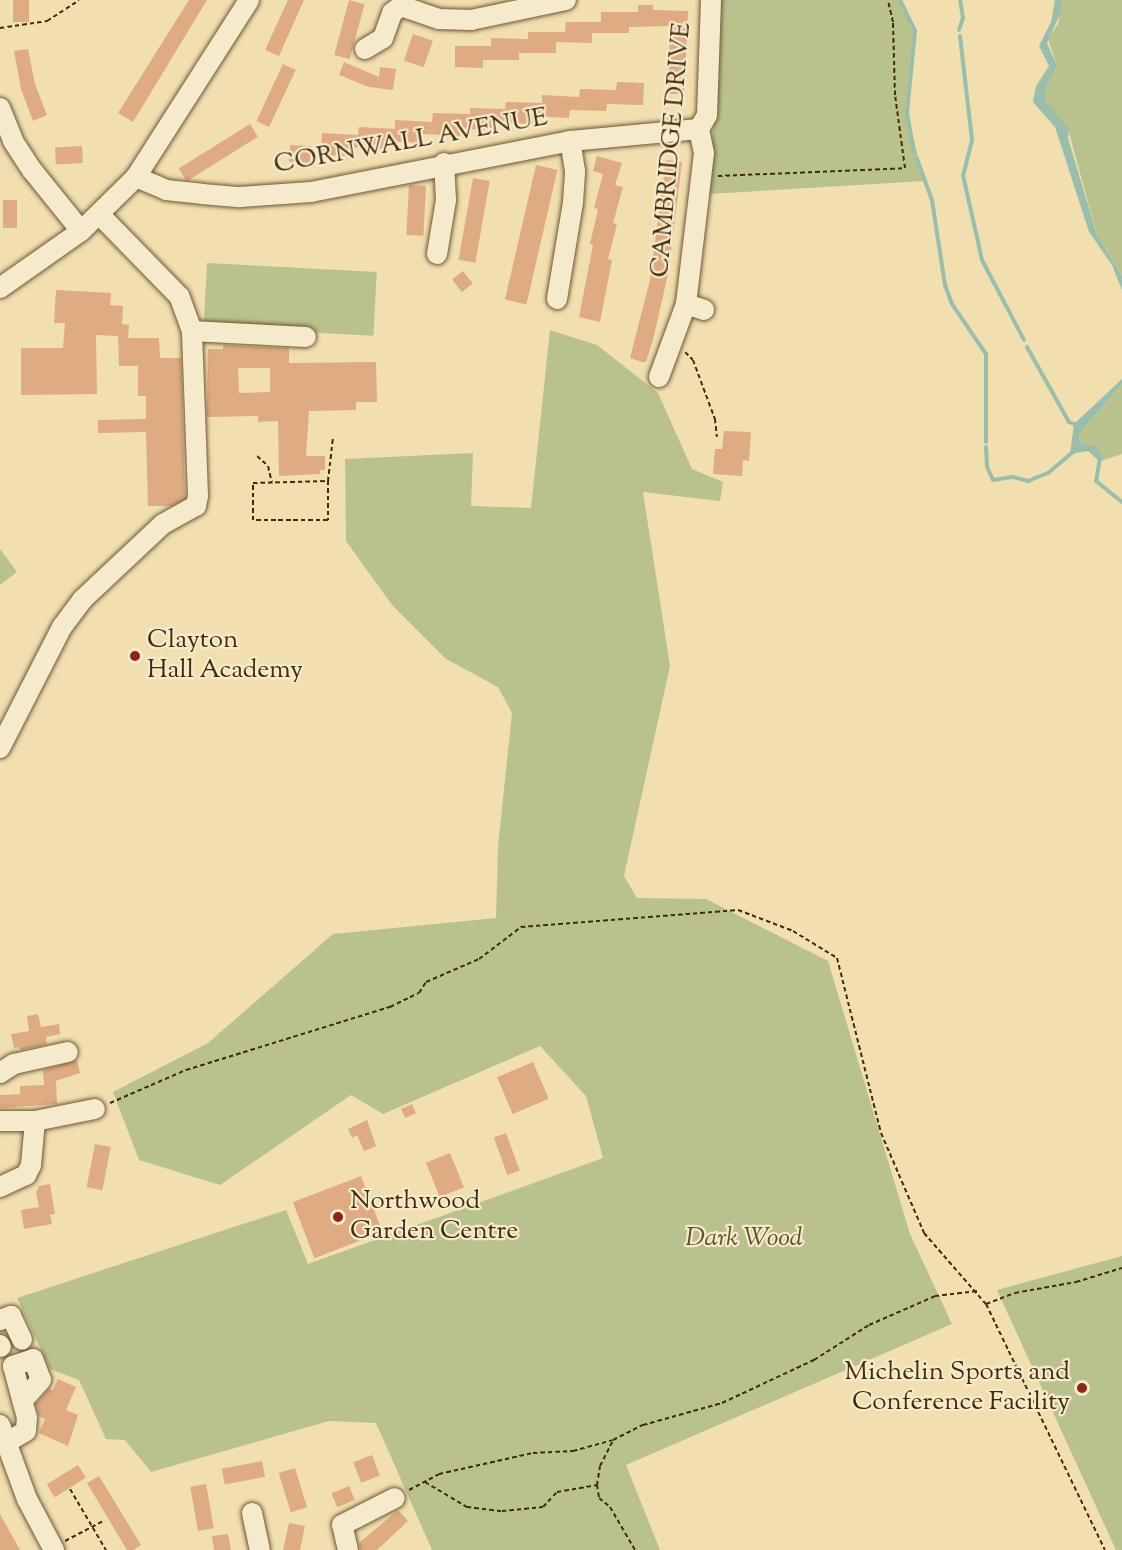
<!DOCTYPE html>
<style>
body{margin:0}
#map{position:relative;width:1122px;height:1550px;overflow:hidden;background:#f1dfb0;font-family:"Sorts Mill Goudy",serif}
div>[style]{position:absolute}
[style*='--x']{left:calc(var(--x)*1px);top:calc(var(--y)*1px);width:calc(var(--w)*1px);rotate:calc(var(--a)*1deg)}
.green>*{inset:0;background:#b9c28c;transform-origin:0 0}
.water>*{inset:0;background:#9bbdac}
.stream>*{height:4px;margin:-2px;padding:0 2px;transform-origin:2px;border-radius:2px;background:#9bbdac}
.building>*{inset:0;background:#deab83;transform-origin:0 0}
.path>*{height:2px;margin-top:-1px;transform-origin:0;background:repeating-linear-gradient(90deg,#412b0a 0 4.5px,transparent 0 7.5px)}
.roads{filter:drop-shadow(0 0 2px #6d5834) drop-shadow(0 0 2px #6d5834)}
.minor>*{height:20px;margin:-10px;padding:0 10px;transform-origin:10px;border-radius:10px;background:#f6eacc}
.dots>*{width:16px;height:16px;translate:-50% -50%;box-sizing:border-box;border:3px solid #f6eacc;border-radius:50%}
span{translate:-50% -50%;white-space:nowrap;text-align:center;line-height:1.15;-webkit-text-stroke:4.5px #f6eacc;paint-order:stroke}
.street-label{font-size:26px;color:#412b0a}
.poi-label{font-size:26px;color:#412b0a}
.left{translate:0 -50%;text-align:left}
.right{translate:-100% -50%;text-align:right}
.park-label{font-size:26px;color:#5f512a;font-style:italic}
</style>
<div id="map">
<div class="green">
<i style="clip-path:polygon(721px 0,900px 0,915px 31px,907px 113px,924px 181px,709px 194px)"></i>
<i style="clip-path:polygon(1062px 0,1122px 0,1122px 276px,1097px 235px,1069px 133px,1045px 100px,1046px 87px,1057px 66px,1048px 39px,1058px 24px)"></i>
<i style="left:207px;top:263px;width:170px;height:64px;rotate:3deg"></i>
<i style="clip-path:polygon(550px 330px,597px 345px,658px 393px,692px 469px,723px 482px,720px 501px,643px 492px,670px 666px,624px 876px,637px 898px,706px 899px,828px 961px,910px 1234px,952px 1324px,626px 1465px,660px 1550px,432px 1550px,376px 1423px,329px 1421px,151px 1472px,125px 1440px,106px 1439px,79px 1380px,50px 1369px,17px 1298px,286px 1210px,308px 1264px,603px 1158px,586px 1096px,540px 1046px,383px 1114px,351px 1095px,220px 1185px,139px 1160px,113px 1092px,208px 1043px,333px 934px,496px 918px,498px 846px,512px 713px,498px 687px,446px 659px,392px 605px,346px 541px,345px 459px,473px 453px,471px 506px,531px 508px)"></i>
<i style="clip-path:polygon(1122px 384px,1122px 454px,1104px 460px,1096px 446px,1080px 443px,1079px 434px)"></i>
<i style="clip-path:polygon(0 549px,17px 572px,0 585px)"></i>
<i style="clip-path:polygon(1122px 1256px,1122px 1550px,1116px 1550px,997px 1290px)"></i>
</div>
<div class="water">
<i style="clip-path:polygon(1055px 0,1062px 0,1061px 12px,1047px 43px,1057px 66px,1046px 87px,1045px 100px,1069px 129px,1068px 138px,1097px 235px,1122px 276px,1122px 290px,1112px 265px,1089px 232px,1055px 127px,1033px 102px,1036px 86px,1049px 66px,1039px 46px,1051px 22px)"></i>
<i style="clip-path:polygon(1122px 379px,1122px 384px,1079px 434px,1080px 443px,1096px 446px,1104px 460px,1099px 461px,1088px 451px,1070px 454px,1074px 424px)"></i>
</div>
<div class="stream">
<i style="--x:900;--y:0;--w:34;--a:64"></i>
<i style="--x:915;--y:31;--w:82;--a:95.6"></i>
<i style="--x:907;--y:113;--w:40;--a:80"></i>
<i style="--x:959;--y:30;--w:13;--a:-72"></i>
<i style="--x:963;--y:18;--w:18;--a:-99"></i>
<i style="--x:960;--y:36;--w:105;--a:83.4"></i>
<i style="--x:972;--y:140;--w:36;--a:104"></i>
<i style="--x:963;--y:175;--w:87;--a:77.4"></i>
<i style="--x:982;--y:260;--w:90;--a:62.3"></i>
<i style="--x:917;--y:159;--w:44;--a:69.9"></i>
<i style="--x:932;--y:200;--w:86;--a:81.3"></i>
<i style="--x:945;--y:285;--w:20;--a:70"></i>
<i style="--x:952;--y:304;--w:60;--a:55.8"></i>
<i style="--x:986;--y:354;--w:88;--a:90"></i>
<i style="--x:1027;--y:347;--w:86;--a:60.8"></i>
<i style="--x:1069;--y:422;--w:9;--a:21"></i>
<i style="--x:986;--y:447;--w:20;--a:87"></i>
<i style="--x:987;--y:467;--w:14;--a:65"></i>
<i style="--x:993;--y:480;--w:20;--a:-9"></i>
<i style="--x:1013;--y:477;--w:16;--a:15"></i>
<i style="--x:1028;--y:481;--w:22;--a:-22"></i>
<i style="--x:1048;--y:473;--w:33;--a:-40"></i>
<i style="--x:1100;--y:457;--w:24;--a:99"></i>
<i style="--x:1096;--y:481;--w:33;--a:39"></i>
</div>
<div class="building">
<i style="left:13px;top:0;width:16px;height:22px"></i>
<i style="clip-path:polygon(189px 0,207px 0,133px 122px,118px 113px)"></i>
<i style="clip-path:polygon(288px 0,304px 0,279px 56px,265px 50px)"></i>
<i style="left:349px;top:0;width:16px;height:57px;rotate:15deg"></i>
<i style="clip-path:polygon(638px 5px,653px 5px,653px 10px,688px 11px,684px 94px,668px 94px,670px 26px,629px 27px,629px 33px,592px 33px,592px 43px,556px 42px,556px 53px,519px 53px,519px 60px,483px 60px,483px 68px,455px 67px,455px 46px,491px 46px,491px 38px,528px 39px,528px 32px,565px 32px,566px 22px,601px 22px,601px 12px,638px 12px)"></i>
<i style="left:413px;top:34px;width:21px;height:28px;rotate:19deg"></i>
<i style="clip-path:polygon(28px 49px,35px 84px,47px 115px,33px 121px,21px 89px,14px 51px)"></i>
<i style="clip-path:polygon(344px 62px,379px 77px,380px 67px,396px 69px,393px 90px,369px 87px,339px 75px)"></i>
<i style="left:283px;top:64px;width:14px;height:63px;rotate:25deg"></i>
<i style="clip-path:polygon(617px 82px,644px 83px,643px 105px,607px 104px,606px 111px,570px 110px,569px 118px,533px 116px,533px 124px,496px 123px,496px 130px,460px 129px,460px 136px,422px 134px,422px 143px,385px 141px,385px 149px,349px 147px,348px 156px,321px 155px,322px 133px,358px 135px,359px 127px,395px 129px,395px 120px,432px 122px,433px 113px,470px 114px,470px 108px,505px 109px,506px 102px,542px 103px,542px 95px,579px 97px,580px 89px,616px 90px)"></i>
<i style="left:250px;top:124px;width:15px;height:84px;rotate:58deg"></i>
<i style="left:290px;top:145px;width:21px;height:17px;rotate:3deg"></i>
<i style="left:82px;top:146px;width:17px;height:27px;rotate:87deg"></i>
<i style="clip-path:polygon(597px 156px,622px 163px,615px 185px,623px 187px,613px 223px,617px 224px,608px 259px,612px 260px,600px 322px,579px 317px,593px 245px,590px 244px,598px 209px,594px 208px,603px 174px,593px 171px)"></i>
<i style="clip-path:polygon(666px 160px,682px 162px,668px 274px,653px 340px,646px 362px,642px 362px,630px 358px,650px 280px)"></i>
<i style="left:536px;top:165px;width:22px;height:138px;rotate:13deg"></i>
<i style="left:473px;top:178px;width:17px;height:83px;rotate:10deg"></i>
<i style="left:409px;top:185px;width:17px;height:50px;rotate:3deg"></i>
<i style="left:3px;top:200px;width:14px;height:28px"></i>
<i style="left:463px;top:271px;width:16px;height:14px;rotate:52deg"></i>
<i style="clip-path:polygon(56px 290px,111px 293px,110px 305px,123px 306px,122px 324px,129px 325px,128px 338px,159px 338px,160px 358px,181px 358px,185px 499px,172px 506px,148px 506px,146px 432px,98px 433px,98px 420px,146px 419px,146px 396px,138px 396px,138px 366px,119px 366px,118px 336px,96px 335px,97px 394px,21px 395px,21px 348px,63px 348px,65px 323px,54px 323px)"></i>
<i style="clip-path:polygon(evenodd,223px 345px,289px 348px,289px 363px,376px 362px,377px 402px,356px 402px,356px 410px,309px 411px,306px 456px,325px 456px,325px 470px,320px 470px,320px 474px,279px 476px,278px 421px,258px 422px,258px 416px,207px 417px,208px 349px,223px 349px,223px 345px,238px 368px,270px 368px,270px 392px,239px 393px,238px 368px)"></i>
<i style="clip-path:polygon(724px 431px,751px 432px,749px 461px,743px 460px,742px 476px,713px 474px,715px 449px,722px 449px)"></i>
<i style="clip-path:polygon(38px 1014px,41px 1027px,59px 1024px,60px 1034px,46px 1037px,47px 1044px,20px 1050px,20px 1047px,14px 1048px,11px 1034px,29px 1031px,27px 1016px)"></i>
<i style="clip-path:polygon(77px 1060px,80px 1073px,56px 1081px,57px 1104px,0 1108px,0 1095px,20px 1094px,20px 1086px,44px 1085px,43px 1070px)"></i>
<i style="left:533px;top:1062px;width:40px;height:39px;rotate:67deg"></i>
<i style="left:412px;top:1104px;width:10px;height:12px;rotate:66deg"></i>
<i style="clip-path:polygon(367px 1120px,376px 1146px,364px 1151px,357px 1135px,352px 1138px,348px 1129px)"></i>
<i style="left:506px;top:1133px;width:40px;height:13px;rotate:70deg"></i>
<i style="left:95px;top:1144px;width:16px;height:44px;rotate:11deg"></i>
<i style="left:450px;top:1153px;width:37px;height:26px;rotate:68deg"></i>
<i style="left:361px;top:1176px;width:60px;height:73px;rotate:69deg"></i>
<i style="clip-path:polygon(50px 1184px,55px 1214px,50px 1215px,52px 1224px,24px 1229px,21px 1210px,39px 1207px,36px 1192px,39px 1186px)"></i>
<i style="clip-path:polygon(58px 1379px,76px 1387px,66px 1410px,78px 1415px,68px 1446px,39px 1433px,45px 1419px,39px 1416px,36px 1404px,49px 1389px,53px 1390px)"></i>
<i style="left:372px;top:1455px;width:22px;height:20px;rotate:69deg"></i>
<i style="left:262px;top:1461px;width:16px;height:41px;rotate:79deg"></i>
<i style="left:78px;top:1465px;width:15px;height:37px;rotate:58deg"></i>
<i style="left:295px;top:1468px;width:41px;height:17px;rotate:73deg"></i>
<i style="clip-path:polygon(99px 1476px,141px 1545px,133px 1550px,127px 1550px,87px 1483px)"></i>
<i style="left:206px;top:1484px;width:45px;height:16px;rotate:80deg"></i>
<i style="left:349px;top:1486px;width:15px;height:19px;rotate:67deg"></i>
<i style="clip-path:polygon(398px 1510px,408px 1521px,377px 1550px,360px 1550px,359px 1543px)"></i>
<i style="clip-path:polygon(0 1514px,20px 1550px,0 1550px)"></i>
<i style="clip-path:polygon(289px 1523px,305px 1526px,300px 1550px,283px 1550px)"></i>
<i style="clip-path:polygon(228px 1534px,231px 1550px,214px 1550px,212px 1536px)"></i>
</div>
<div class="path">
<i style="--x:0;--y:28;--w:48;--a:-8.5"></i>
<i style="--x:47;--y:21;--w:38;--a:-33"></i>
<i style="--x:718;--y:176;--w:187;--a:-2.4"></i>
<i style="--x:905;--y:168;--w:74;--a:-97.8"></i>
<i style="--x:895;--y:95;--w:73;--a:-91.6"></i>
<i style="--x:893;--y:22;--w:23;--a:-103"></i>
<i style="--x:685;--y:352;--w:11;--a:45"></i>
<i style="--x:693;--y:360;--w:63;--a:69.6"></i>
<i style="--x:715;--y:419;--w:18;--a:84"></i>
<i style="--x:257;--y:456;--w:15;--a:42"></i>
<i style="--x:268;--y:466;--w:17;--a:77"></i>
<i style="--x:328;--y:481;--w:39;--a:90"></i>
<i style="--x:328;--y:520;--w:75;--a:180"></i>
<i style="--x:253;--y:520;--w:37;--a:-90"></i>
<i style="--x:253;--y:483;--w:75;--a:-1.5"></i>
<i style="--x:328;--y:481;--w:44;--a:-83.5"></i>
<i style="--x:110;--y:1103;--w:83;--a:-23.5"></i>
<i style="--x:186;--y:1070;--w:214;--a:-17.2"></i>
<i style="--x:390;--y:1007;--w:32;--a:-26"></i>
<i style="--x:419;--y:993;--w:13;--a:-58"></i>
<i style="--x:426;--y:982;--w:58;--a:-23.5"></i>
<i style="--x:479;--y:959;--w:53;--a:-37.3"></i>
<i style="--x:521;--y:927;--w:218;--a:-4.5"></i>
<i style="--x:738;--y:910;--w:59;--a:20.9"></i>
<i style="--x:793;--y:931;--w:52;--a:31.5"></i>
<i style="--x:837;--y:958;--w:180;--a:75.9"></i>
<i style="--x:881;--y:1133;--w:109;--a:66.7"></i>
<i style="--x:924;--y:1233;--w:94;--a:48.9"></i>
<i style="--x:986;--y:1304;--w:273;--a:64.2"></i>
<i style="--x:986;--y:1304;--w:31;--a:-21"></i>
<i style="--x:1015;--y:1293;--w:62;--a:-10.2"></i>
<i style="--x:1076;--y:1282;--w:48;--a:-16.9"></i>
<i style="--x:425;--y:1482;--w:49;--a:30.8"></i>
<i style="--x:467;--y:1507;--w:35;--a:7"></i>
<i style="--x:502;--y:1511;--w:41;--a:-5.6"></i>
<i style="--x:543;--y:1507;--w:21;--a:-47"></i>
<i style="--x:557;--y:1492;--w:41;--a:-9.9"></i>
<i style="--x:597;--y:1485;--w:13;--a:81"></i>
<i style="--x:599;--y:1498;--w:14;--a:39"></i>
<i style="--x:610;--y:1507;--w:50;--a:59.8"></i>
<i style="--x:597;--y:1485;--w:19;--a:-81"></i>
<i style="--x:600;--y:1466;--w:29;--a:-63"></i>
<i style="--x:70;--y:1489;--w:71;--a:59.5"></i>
<i style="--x:409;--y:1490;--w:34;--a:-28"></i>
<i style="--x:439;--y:1474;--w:96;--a:-12.6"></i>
<i style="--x:533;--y:1453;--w:40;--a:-2.9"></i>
<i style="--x:573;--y:1451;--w:41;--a:-15.4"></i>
<i style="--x:613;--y:1440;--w:34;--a:-27"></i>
<i style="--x:643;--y:1425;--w:82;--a:-15.6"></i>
<i style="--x:722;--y:1403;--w:102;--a:-25.1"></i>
<i style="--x:814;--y:1360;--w:65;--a:-32.5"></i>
<i style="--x:869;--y:1325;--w:72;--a:-23.7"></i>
<i style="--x:935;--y:1296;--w:43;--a:-6.6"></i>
<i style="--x:65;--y:1541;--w:45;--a:-27.7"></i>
</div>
<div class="roads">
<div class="minor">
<i style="--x:365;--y:49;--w:21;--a:-31"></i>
<i style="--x:383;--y:38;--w:27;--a:-70"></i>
<i style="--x:392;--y:13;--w:11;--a:-38"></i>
<i style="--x:401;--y:6;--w:40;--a:18.9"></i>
<i style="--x:439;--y:19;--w:32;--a:2"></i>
<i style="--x:471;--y:20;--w:97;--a:-11.9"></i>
<i style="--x:0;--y:108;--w:35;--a:68"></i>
<i style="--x:13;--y:141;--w:35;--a:57"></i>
<i style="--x:32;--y:170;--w:78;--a:51.2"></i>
<i style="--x:136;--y:177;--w:33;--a:23"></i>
<i style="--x:166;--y:190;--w:36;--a:6"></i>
<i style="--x:202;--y:194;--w:38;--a:5"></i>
<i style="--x:240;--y:197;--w:71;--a:-4"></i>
<i style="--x:311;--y:192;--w:264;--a:-11.1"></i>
<i style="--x:570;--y:141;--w:130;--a:-5.3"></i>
<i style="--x:437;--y:254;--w:55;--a:-80.5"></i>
<i style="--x:446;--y:200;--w:37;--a:-93"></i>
<i style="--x:0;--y:288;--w:99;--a:-35.1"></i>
<i style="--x:81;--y:231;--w:77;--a:-44.5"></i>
<i style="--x:136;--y:177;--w:210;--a:-57.4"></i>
<i style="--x:557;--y:299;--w:98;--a:-80.6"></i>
<i style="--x:573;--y:202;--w:31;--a:-86"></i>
<i style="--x:575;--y:171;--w:30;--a:-99"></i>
<i style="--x:686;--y:304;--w:19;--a:18"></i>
<i style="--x:192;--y:331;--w:114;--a:3"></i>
<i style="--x:659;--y:377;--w:78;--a:-69.7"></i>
<i style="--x:686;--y:304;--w:152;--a:-83.2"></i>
<i style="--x:704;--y:153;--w:25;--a:-102"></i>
<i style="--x:699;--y:129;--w:16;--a:-60"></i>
<i style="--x:707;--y:115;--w:115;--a:-88"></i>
<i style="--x:0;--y:748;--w:136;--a:-62.9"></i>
<i style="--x:62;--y:627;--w:34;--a:-53"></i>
<i style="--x:82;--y:600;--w:111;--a:-43.2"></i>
<i style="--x:163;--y:524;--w:38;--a:-29"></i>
<i style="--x:196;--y:506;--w:10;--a:-79"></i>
<i style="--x:198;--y:496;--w:165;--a:-92.1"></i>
<i style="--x:192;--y:331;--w:37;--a:-110"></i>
<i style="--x:179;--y:296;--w:113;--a:-134.3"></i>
<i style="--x:0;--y:1073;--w:17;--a:-33"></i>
<i style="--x:14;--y:1064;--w:55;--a:-12.5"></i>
<i style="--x:0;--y:1121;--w:35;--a:0"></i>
<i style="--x:35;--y:1121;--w:61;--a:-11.3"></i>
<i style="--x:0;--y:1187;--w:29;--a:-25"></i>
<i style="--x:26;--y:1175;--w:11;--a:-63"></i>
<i style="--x:31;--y:1165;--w:44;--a:-84.8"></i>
<i style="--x:0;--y:1320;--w:12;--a:-20"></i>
<i style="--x:11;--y:1316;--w:26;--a:65"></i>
<i style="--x:0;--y:1345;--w:2;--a:63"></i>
<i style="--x:0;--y:1425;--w:79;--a:70"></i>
<i style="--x:27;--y:1499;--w:58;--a:62.1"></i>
<i style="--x:6;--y:1443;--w:23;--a:-31"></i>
<i style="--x:26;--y:1431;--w:13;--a:-86"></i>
<i style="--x:27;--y:1418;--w:54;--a:-105.1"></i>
<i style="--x:13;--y:1366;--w:21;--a:-19"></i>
<i style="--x:33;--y:1359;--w:22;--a:69"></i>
<i style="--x:41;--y:1380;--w:28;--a:132"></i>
<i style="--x:252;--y:1513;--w:38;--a:78"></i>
<i style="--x:348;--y:1550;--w:26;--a:-103"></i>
<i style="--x:342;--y:1525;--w:59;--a:-27"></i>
</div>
</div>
<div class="dots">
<i style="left:135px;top:656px;background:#8f2418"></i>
<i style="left:338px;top:1217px;background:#8f2418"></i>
<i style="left:1082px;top:1388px;background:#8f2418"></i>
</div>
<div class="street-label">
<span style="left:411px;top:142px;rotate:-10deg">CORNWALL AVENUE</span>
<span style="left:672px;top:150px;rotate:-85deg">CAMBRIDGE DRIVE</span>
</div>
<div class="poi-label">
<span class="left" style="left:147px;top:656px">Clayton<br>Hall Academy</span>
<span class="left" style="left:350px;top:1217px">Northwood<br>Garden Centre</span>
<span class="right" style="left:1070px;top:1388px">Michelin Sports and<br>Conference Facility</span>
</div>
<div class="park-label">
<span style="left:744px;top:1239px">Dark Wood</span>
</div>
</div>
